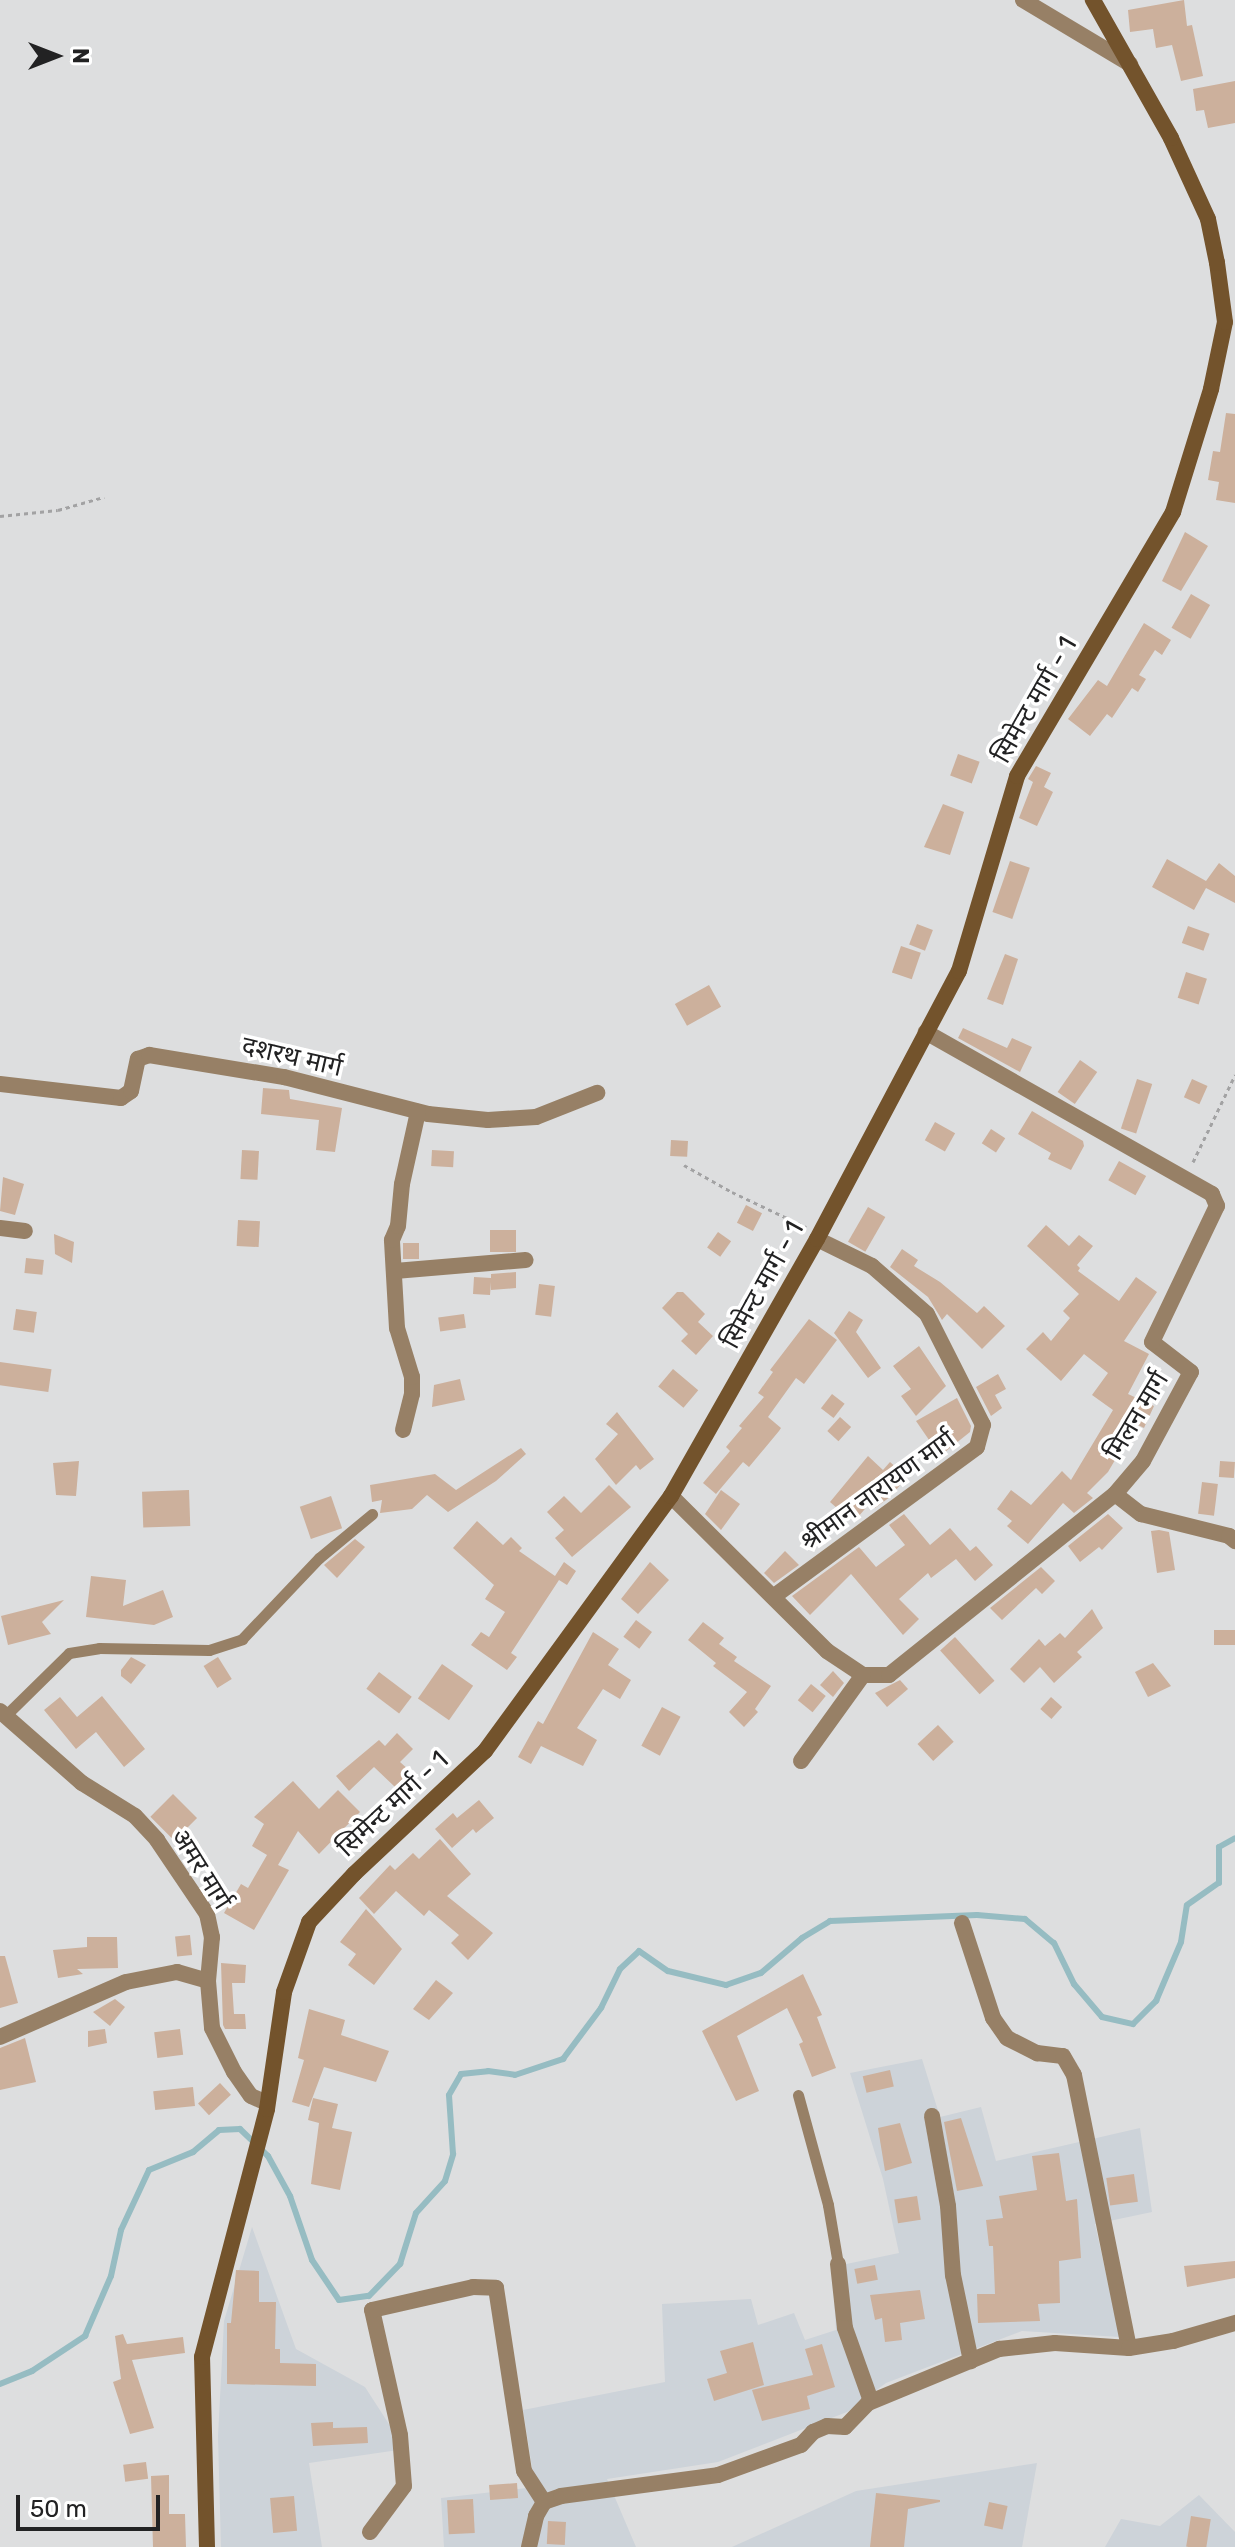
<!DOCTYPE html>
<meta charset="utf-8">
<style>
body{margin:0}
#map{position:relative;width:1235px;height:2547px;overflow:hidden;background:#dddedf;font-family:Rubik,"Noto Sans Devanagari",sans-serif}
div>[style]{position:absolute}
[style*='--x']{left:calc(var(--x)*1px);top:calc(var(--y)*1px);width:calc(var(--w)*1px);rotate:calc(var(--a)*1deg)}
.built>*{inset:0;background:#cdd3d9}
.stream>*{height:6px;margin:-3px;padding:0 3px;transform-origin:3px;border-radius:3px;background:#96bcc2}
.building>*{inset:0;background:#ccb09c;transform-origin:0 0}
.path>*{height:3px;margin-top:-1.5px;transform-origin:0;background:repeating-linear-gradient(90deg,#a2a2a3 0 4px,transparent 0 8px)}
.lane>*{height:11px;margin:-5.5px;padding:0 5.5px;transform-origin:5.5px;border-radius:5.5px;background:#978066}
.street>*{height:16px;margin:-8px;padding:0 8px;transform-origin:8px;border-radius:8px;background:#978066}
.secondary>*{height:16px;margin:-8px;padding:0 8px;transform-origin:8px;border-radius:8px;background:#73532c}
span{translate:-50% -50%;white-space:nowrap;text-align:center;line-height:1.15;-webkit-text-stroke:7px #fff;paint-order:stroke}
.street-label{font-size:26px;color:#222223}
.north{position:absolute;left:16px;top:16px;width:80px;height:80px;-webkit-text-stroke:6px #fff;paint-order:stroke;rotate:90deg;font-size:22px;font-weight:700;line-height:32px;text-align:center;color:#222223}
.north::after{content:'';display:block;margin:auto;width:28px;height:36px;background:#222223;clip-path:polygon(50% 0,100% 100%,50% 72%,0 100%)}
.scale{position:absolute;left:16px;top:2495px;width:144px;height:36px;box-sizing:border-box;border:4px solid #222223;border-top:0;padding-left:10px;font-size:24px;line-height:28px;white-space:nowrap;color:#222223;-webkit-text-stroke:6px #fff;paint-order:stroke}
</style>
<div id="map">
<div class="built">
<i style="clip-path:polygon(922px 2059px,940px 2117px,981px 2107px,996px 2161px,1140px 2128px,1152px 2212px,1095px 2224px,1120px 2337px,1022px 2331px,886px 2383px,847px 2412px,718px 2462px,607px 2479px,636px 2547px,444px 2547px,441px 2498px,535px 2487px,523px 2410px,665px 2382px,662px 2304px,751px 2299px,758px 2325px,794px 2313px,805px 2340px,836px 2330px,832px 2267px,899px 2253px,883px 2179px,850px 2073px)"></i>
<i style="clip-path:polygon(252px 2227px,296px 2349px,365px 2387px,405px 2449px,309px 2463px,322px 2547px,221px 2547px,218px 2436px,224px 2321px)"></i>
<i style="clip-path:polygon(1037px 2463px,1022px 2547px,732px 2547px,856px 2491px)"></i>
<i style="clip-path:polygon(1199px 2495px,1235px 2532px,1235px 2547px,1105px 2547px,1121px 2519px,1160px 2526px)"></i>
</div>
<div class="stream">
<i style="--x:0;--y:2384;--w:35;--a:-22"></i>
<i style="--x:32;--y:2371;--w:64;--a:-33.4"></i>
<i style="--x:85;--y:2336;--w:65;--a:-66.6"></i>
<i style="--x:111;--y:2276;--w:47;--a:-77.7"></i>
<i style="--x:121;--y:2230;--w:66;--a:-65"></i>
<i style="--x:149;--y:2170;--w:48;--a:-22.2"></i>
<i style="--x:193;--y:2152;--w:34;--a:-40"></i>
<i style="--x:219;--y:2130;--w:21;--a:-3"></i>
<i style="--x:240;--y:2129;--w:39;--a:44"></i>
<i style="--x:268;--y:2156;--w:46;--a:61.2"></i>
<i style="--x:290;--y:2196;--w:68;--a:71"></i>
<i style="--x:312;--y:2260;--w:48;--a:56"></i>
<i style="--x:339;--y:2300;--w:30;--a:-8"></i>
<i style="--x:369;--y:2296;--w:45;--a:-45.9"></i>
<i style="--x:400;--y:2264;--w:53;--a:-72.6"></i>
<i style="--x:416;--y:2213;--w:43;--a:-47.8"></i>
<i style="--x:445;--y:2181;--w:28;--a:-73"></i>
<i style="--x:453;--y:2154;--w:59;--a:-93.9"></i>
<i style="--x:449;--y:2095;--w:24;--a:-60"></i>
<i style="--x:461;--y:2074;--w:27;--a:-6"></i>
<i style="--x:488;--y:2071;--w:27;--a:8"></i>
<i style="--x:515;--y:2075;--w:51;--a:-18.4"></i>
<i style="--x:563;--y:2059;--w:64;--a:-53.3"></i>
<i style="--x:601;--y:2008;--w:43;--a:-64"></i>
<i style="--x:620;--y:1969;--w:26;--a:-43"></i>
<i style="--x:639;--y:1951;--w:35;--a:35"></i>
<i style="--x:668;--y:1971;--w:60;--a:13.6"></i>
<i style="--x:726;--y:1985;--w:37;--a:-19"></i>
<i style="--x:761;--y:1973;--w:54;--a:-40.5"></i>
<i style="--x:802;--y:1938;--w:33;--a:-31"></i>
<i style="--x:830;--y:1921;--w:147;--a:-2.3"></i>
<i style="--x:977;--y:1915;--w:48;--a:4.8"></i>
<i style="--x:1025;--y:1919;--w:38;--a:40"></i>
<i style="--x:1054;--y:1943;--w:46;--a:64"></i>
<i style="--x:1074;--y:1984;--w:43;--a:49.7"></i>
<i style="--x:1102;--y:2017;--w:32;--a:13"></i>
<i style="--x:1133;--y:2024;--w:33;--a:-45"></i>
<i style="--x:1156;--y:2001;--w:64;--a:-67"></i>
<i style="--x:1181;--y:1942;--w:37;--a:-81"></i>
<i style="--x:1187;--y:1905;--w:39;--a:-35"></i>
<i style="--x:1219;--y:1883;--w:36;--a:-90"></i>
<i style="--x:1219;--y:1847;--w:18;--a:-29"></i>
</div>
<div class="building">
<i style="clip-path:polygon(1184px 0,1187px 26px,1192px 25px,1203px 76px,1181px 81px,1172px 45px,1156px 48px,1153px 29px,1130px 32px,1128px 10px)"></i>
<i style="clip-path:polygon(1235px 81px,1235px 123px,1208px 128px,1204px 110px,1196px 111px,1193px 89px)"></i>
<i style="clip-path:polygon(1226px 413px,1235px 414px,1235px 503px,1216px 500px,1219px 482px,1208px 480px,1213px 451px,1220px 452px)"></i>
<i style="clip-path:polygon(1185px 532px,1208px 546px,1181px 591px,1162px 581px)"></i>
<i style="left:1191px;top:594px;width:22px;height:39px;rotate:30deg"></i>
<i style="clip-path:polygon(1144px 623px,1171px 640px,1162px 655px,1155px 650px,1139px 675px,1146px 679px,1138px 692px,1132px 688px,1112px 718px,1107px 714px,1090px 736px,1068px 719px,1098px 680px,1107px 686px)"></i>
<i style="left:958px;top:754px;width:23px;height:23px;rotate:20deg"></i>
<i style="clip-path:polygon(1036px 766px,1051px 773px,1044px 787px,1053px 792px,1037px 826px,1019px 818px,1033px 782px,1028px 779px)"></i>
<i style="clip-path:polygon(943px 804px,964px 812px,950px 855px,924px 847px)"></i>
<i style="clip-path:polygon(1167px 859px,1206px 881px,1219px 863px,1235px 876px,1235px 903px,1206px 888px,1194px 910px,1152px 887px)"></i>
<i style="left:1010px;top:861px;width:21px;height:54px;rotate:19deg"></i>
<i style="left:917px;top:924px;width:17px;height:22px;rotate:21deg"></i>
<i style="left:1188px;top:926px;width:23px;height:18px;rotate:20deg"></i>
<i style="left:901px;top:946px;width:21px;height:28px;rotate:19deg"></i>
<i style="clip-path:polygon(1005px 954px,1018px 959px,1003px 1005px,987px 999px)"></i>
<i style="left:1186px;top:972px;width:22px;height:27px;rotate:18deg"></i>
<i style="left:709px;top:985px;width:25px;height:39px;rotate:61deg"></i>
<i style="clip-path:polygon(963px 1028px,1007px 1048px,1012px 1038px,1032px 1047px,1020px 1072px,958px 1038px)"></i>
<i style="left:1080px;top:1060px;width:21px;height:39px;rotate:35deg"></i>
<i style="left:1137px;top:1079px;width:16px;height:52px;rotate:18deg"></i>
<i style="left:1192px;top:1079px;width:17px;height:20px;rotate:24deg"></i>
<i style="clip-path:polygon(263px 1088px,289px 1090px,290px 1099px,342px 1108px,335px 1152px,316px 1150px,319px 1120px,261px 1114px)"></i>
<i style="clip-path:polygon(1032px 1111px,1083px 1141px,1084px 1146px,1071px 1170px,1048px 1159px,1051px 1153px,1018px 1134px)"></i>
<i style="left:935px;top:1122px;width:23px;height:21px;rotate:29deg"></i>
<i style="left:991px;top:1129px;width:17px;height:17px;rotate:33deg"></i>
<i style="left:671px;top:1140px;width:17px;height:16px;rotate:3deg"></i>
<i style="left:242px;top:1150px;width:17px;height:29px;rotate:3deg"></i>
<i style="left:432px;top:1150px;width:22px;height:16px;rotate:3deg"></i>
<i style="left:1119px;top:1161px;width:31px;height:22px;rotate:29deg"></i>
<i style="clip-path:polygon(3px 1177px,24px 1184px,15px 1215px,0 1211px)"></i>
<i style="left:746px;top:1205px;width:18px;height:20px;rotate:27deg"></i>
<i style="left:868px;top:1207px;width:20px;height:40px;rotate:30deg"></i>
<i style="left:238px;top:1220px;width:22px;height:26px;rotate:3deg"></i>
<i style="clip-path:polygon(1046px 1225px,1069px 1246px,1079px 1235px,1093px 1246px,1077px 1265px,1080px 1268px,1078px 1271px,1119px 1301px,1136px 1277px,1157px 1292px,1124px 1341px,1149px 1354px,1128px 1394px,1154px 1406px,1144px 1428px,1136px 1424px,1108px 1472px,1087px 1493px,1093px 1498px,1074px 1513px,1063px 1503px,1028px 1544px,1007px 1526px,1012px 1521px,997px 1509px,1011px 1490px,1031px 1505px,1062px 1471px,1071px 1480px,1113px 1410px,1092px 1395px,1108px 1373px,1084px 1354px,1061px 1381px,1026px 1349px,1043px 1332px,1051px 1341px,1070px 1318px,1063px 1311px,1079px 1294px,1027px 1246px)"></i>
<i style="left:490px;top:1230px;width:26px;height:22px"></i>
<i style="left:718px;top:1232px;width:16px;height:19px;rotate:35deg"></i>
<i style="clip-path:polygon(54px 1234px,74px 1242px,72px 1263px,55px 1254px)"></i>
<i style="left:403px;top:1243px;width:16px;height:16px"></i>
<i style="clip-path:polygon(902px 1249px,918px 1260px,914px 1266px,940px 1282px,977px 1313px,984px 1306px,1005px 1326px,982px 1349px,947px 1314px,942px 1320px,928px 1297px,890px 1267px)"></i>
<i style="left:26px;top:1258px;width:18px;height:15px;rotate:6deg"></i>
<i style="clip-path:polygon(516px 1272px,516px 1288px,491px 1290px,491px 1282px,490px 1295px,473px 1294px,474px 1277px,491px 1278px,491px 1274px)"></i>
<i style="left:539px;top:1284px;width:16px;height:31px;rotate:7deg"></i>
<i style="clip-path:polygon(677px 1292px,683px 1292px,705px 1314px,698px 1322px,713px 1336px,696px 1355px,681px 1341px,688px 1334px,662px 1308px)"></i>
<i style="left:16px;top:1309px;width:21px;height:21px;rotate:8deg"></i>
<i style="clip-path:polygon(849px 1311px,863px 1320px,856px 1332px,881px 1368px,868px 1378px,834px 1333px)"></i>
<i style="left:464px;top:1314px;width:14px;height:26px;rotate:82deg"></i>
<i style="clip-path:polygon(809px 1319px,837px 1340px,804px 1384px,796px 1378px,768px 1417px,781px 1428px,779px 1431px,749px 1467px,743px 1462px,716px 1494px,703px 1483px,730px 1451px,726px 1447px,742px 1428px,739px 1426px,764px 1397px,758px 1393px,773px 1372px,770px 1370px)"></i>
<i style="clip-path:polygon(919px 1346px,946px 1386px,916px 1416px,901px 1396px,911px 1389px,893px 1366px)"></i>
<i style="left:0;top:1362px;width:52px;height:23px;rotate:8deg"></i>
<i style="left:673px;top:1369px;width:33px;height:23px;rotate:40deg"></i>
<i style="clip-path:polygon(998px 1374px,1006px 1389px,995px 1395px,1002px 1408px,991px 1416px,976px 1387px)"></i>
<i style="clip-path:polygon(460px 1379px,465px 1400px,432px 1407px,434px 1385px)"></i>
<i style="left:832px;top:1394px;width:16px;height:18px;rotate:38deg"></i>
<i style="clip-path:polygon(957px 1398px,971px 1426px,970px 1432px,940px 1456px,916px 1421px)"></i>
<i style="clip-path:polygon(617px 1412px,654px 1459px,640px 1470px,636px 1465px,616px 1485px,595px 1459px,618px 1434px,606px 1424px)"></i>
<i style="left:840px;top:1417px;width:15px;height:19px;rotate:42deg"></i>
<i style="clip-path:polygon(521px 1448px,526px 1454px,496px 1481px,448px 1512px,427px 1495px,412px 1509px,380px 1513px,382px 1500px,372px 1502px,370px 1485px,435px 1474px,456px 1490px)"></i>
<i style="clip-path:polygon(868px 1456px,883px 1470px,890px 1462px,907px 1477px,890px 1497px,875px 1508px,870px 1503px,858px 1517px,850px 1510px,845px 1515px,830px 1502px)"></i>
<i style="clip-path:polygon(79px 1461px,76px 1496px,56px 1495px,53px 1463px)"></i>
<i style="left:1220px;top:1461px;width:15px;height:16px;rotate:4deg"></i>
<i style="left:1202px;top:1482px;width:16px;height:32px;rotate:7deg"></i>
<i style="clip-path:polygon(609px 1485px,631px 1507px,572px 1557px,555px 1538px,564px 1530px,547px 1512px,564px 1496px,581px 1513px)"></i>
<i style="left:189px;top:1490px;width:36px;height:47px;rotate:88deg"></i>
<i style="clip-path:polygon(721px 1490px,740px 1504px,721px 1530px,705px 1514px)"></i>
<i style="left:331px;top:1496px;width:34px;height:33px;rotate:71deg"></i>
<i style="clip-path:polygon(904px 1514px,930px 1545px,950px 1528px,970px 1551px,976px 1546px,993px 1565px,975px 1581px,956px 1559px,931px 1578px,928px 1573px,899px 1599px,919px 1619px,903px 1635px,851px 1574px,810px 1615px,792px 1596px,859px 1547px,876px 1567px,905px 1545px,889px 1525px)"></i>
<i style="clip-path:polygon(1108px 1514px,1123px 1528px,1102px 1550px,1099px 1547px,1080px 1562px,1068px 1546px)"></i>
<i style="clip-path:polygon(477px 1521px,503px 1545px,511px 1537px,522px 1548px,519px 1551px,555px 1576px,564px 1562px,576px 1571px,567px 1585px,559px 1580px,511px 1653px,517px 1657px,507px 1670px,471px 1645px,481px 1632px,489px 1637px,505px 1612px,485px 1599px,494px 1585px,453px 1548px)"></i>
<i style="clip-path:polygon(1159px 1530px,1169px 1532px,1175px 1570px,1157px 1573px,1151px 1531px)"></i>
<i style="clip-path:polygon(355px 1539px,365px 1547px,337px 1578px,324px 1565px)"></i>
<i style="clip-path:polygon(785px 1551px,799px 1565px,774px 1583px,764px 1573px)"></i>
<i style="clip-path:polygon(650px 1562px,669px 1580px,638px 1614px,621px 1599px)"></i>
<i style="clip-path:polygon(1041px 1567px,1055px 1581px,1042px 1594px,1036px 1588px,1002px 1620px,990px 1608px)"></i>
<i style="clip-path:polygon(91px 1576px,126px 1580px,123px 1606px,163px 1590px,173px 1617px,154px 1625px,86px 1617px)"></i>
<i style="clip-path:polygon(64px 1600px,42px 1622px,51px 1634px,8px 1645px,1px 1616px)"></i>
<i style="clip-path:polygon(1092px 1609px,1103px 1628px,1077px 1652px,1082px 1657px,1054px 1683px,1040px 1667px,1024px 1683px,1010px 1669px,1039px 1639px,1045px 1646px,1060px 1633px,1065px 1638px)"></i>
<i style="left:636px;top:1620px;width:20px;height:21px;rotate:37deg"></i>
<i style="clip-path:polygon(703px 1622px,724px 1638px,719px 1644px,737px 1657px,734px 1661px,771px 1686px,755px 1709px,758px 1712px,744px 1727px,729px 1712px,747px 1692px,713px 1666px,716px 1663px,688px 1640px)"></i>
<i style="left:1235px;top:1630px;width:15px;height:21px;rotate:90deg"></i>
<i style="clip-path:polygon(593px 1632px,619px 1649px,608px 1665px,631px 1680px,620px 1699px,603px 1689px,577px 1728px,597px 1740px,583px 1766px,541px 1746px,531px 1764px,518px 1757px,538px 1721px,543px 1724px)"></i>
<i style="left:955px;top:1637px;width:59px;height:20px;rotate:48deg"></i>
<i style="clip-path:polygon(131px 1657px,146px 1665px,131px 1684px,121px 1676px,121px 1670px)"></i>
<i style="left:218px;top:1657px;width:26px;height:17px;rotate:58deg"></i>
<i style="clip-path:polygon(1153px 1663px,1171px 1686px,1148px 1697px,1135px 1672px)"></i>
<i style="left:442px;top:1664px;width:38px;height:42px;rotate:35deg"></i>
<i style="clip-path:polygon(833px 1671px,844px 1683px,833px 1697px,820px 1685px)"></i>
<i style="left:379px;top:1672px;width:41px;height:21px;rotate:37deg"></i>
<i style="clip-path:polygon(900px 1680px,908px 1689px,887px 1707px,875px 1693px)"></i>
<i style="left:811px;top:1684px;width:19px;height:21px;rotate:39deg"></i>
<i style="clip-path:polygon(102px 1696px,145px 1749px,124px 1767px,96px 1732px,76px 1749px,44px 1710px,60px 1697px,77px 1717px)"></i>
<i style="left:1051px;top:1697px;width:15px;height:16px;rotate:42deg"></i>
<i style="left:662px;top:1707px;width:21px;height:44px;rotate:28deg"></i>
<i style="left:938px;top:1725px;width:23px;height:28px;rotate:47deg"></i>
<i style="clip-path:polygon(397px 1733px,413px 1749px,400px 1762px,410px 1771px,395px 1787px,374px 1767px,349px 1791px,336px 1776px,379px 1740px,385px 1746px)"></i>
<i style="clip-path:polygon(293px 1781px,319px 1809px,338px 1790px,360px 1812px,319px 1854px,298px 1831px,278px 1865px,289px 1870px,254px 1930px,224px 1913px,241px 1884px,248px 1888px,267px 1855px,252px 1846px,264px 1824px,254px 1817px)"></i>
<i style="left:173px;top:1794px;width:34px;height:32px;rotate:45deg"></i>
<i style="clip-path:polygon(479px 1800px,494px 1818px,476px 1833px,473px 1829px,452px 1848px,435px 1829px,453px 1813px,457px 1818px)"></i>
<i style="clip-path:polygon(440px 1839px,471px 1874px,447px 1896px,493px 1933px,468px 1960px,451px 1943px,459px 1935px,429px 1910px,424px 1916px,396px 1891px,374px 1914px,359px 1898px,390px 1865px,395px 1870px,413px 1853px,419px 1859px)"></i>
<i style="clip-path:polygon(366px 1909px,402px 1949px,374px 1985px,348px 1965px,356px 1954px,340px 1942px)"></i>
<i style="left:190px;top:1935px;width:20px;height:15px;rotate:84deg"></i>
<i style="clip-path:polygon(87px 1937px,117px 1937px,118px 1968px,77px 1969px,83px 1974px,58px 1978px,53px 1950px,87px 1947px)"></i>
<i style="clip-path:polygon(0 1956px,5px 1956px,18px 2003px,0 2008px)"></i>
<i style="clip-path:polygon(221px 1963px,246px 1965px,245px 1983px,232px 1983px,234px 2014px,245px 2014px,246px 2029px,225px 2029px,223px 2025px)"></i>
<i style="clip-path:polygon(803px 1974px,822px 2015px,817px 2017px,836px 2068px,812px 2077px,799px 2044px,803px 2042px,787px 2008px,737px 2036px,759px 2091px,736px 2101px,702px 2031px)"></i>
<i style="clip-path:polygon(436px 1980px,453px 1993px,429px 2020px,413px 2009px)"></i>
<i style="clip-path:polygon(115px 1999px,125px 2007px,110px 2026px,93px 2012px)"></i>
<i style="clip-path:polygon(309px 2009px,345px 2020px,341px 2035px,389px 2051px,376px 2082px,324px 2067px,309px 2107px,292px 2102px,304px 2060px,298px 2058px)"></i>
<i style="clip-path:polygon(105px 2029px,107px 2043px,88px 2047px,88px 2031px)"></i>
<i style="left:180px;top:2029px;width:26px;height:26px;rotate:83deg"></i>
<i style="clip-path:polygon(25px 2038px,36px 2082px,0 2090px,0 2048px)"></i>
<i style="left:890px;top:2070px;width:17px;height:28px;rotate:77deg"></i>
<i style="left:220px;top:2083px;width:16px;height:30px;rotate:47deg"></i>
<i style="left:193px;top:2087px;width:19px;height:40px;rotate:84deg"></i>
<i style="clip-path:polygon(313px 2098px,338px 2104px,332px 2128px,352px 2132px,340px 2190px,311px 2184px,319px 2123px,308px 2120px)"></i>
<i style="clip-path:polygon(961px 2118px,983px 2186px,957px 2191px,944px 2122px)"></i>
<i style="clip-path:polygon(900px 2123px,912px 2163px,885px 2171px,878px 2128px)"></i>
<i style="clip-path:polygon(1059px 2153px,1066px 2201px,1077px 2199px,1081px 2258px,1059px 2261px,1060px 2303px,1038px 2304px,1040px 2321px,978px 2323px,977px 2294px,995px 2294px,993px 2246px,989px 2246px,986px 2220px,1003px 2218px,999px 2196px,1037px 2190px,1032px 2156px)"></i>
<i style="left:1134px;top:2174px;width:28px;height:28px;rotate:82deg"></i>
<i style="left:917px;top:2196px;width:24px;height:23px;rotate:81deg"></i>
<i style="clip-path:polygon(1235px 2261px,1235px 2278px,1187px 2287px,1184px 2266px)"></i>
<i style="left:875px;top:2265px;width:15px;height:21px;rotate:79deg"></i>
<i style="clip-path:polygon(236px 2270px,259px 2271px,259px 2302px,276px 2302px,275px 2349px,280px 2349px,280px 2363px,316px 2364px,316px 2386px,227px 2384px,227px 2323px,231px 2323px)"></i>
<i style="clip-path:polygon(920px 2290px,925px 2319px,900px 2323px,902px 2340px,885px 2342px,882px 2318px,875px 2320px,870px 2295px)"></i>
<i style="clip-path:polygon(123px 2334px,127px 2344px,183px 2337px,185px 2353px,132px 2360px,154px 2428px,130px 2434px,113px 2382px,121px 2379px,115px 2336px)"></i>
<i style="clip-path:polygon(753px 2342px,764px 2385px,714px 2401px,707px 2379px,727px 2373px,720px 2351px)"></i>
<i style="clip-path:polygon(822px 2344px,835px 2387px,807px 2396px,810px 2409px,762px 2421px,752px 2390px,813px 2375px,805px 2349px)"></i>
<i style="clip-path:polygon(333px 2422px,333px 2428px,367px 2427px,368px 2443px,313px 2446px,311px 2423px)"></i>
<i style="left:146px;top:2462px;width:17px;height:23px;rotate:83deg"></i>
<i style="clip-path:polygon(169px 2475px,169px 2514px,185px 2514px,186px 2547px,153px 2547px,151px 2476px)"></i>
<i style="left:517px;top:2483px;width:15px;height:28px;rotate:86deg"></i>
<i style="clip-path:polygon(876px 2493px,940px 2500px,940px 2502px,908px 2509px,904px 2547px,870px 2547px)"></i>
<i style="left:294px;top:2496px;width:35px;height:24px;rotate:85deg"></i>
<i style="left:473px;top:2499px;width:34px;height:26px;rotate:87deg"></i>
<i style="left:989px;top:2502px;width:19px;height:24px;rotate:12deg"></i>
<i style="left:1191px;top:2516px;width:20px;height:31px;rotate:9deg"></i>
<i style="left:548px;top:2521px;width:18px;height:23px;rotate:3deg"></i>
</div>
<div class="path">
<i style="--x:0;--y:516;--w:58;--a:-5.9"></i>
<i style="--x:58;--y:510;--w:48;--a:-15.8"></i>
<i style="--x:1193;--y:1162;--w:97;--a:-64.2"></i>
<i style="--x:684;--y:1165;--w:55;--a:29.4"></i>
<i style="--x:732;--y:1192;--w:82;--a:25.3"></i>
</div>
<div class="lane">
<i style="--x:5;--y:1716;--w:90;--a:-44.5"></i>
<i style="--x:69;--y:1653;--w:30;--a:-9"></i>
<i style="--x:99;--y:1648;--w:110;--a:1"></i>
<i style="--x:209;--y:1650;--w:35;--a:-18"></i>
<i style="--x:242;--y:1639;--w:112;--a:-46.5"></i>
<i style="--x:319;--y:1558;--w:69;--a:-39.7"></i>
<i style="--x:798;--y:2095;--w:114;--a:74.7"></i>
<i style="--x:828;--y:2205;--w:60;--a:80.4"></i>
</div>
<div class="street">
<i style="--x:1023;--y:0;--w:125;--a:30.9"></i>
<i style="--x:0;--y:1084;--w:122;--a:6.6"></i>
<i style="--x:121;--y:1098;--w:12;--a:-35"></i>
<i style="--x:131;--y:1091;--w:33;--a:-78"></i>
<i style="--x:138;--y:1059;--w:12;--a:-20"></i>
<i style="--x:149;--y:1055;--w:137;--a:9.3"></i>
<i style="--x:284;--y:1077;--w:149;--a:14.4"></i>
<i style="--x:428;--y:1114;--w:60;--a:5.7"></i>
<i style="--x:488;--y:1120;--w:48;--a:-3.6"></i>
<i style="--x:536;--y:1117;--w:66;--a:-21.5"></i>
<i style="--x:0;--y:1228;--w:25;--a:7"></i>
<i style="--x:395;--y:1271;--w:131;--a:-4.8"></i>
<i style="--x:403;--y:1430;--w:37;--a:-76"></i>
<i style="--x:412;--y:1394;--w:17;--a:-90"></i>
<i style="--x:412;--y:1377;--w:51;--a:-107"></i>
<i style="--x:397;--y:1328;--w:88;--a:-93.3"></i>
<i style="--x:392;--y:1240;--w:15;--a:-67"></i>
<i style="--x:398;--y:1226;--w:42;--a:-84.6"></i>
<i style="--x:402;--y:1184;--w:74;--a:-77.5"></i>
<i style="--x:1115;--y:1494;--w:33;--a:38"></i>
<i style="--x:1141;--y:1514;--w:91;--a:14"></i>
<i style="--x:1229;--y:1536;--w:8;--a:40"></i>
<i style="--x:671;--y:1496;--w:220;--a:44.8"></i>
<i style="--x:827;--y:1651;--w:43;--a:33.7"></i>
<i style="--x:863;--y:1675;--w:26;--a:0"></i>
<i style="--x:889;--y:1675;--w:290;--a:-38.7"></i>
<i style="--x:1115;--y:1494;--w:43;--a:-49.7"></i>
<i style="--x:1143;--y:1461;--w:101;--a:-61.7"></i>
<i style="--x:1191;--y:1372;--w:49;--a:-142.4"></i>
<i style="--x:1152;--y:1342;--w:151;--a:-64.5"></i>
<i style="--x:1217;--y:1206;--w:13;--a:-113"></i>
<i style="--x:1212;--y:1194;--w:329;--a:-150.5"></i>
<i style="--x:773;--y:1597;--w:253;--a:-36.3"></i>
<i style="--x:977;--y:1447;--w:23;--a:-75"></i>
<i style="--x:983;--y:1425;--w:124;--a:-116.8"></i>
<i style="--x:927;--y:1314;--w:73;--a:-138.9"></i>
<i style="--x:872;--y:1266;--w:61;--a:-153.9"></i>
<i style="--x:0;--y:1711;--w:109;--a:41.3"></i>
<i style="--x:82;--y:1783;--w:62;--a:31.9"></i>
<i style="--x:135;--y:1816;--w:33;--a:47"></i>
<i style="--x:157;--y:1840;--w:89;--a:56"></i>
<i style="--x:207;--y:1914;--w:24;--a:78"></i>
<i style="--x:212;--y:1937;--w:44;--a:95.2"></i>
<i style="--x:208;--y:1981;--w:47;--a:85.1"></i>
<i style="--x:212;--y:2028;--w:49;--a:63.4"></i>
<i style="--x:234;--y:2072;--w:29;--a:55"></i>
<i style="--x:251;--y:2096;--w:17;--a:24"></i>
<i style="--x:801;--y:1761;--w:106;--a:-54.2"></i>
<i style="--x:962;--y:1923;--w:100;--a:71.9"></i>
<i style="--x:993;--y:2018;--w:24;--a:55"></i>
<i style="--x:1007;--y:2038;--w:34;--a:27"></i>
<i style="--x:1037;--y:2053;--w:26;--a:7"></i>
<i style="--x:1063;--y:2056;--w:22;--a:60"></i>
<i style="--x:1074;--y:2075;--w:278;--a:78.6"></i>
<i style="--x:0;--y:2037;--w:137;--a:-23.6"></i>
<i style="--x:126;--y:1982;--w:52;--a:-11.1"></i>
<i style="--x:177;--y:1972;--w:32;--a:16"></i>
<i style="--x:932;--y:2116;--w:91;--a:79.9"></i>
<i style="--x:948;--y:2206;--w:69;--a:85.9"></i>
<i style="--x:953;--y:2275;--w:88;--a:78.2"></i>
<i style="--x:838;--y:2264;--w:64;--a:83.8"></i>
<i style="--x:845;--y:2328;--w:77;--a:70.4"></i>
<i style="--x:370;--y:2532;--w:57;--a:-53.5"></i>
<i style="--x:404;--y:2486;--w:51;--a:-94.5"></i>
<i style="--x:400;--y:2435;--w:128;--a:-102.6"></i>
<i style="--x:372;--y:2310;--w:104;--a:-12.8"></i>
<i style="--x:473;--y:2287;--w:23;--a:2"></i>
<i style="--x:496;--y:2288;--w:185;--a:81.3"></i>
<i style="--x:524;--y:2471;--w:37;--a:57"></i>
<i style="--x:529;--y:2547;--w:32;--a:-77"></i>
<i style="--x:536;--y:2516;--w:16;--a:-60"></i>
<i style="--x:544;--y:2502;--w:18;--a:-19"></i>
<i style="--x:561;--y:2496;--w:158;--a:-7.6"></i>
<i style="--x:718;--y:2475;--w:88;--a:-19.9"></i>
<i style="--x:801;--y:2445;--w:18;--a:-47"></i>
<i style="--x:813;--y:2432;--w:15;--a:-23"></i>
<i style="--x:827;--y:2426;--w:18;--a:3"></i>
<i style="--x:845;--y:2427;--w:33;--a:-46"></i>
<i style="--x:868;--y:2403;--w:142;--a:-22.4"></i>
<i style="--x:999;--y:2349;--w:56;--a:-6.1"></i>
<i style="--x:1055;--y:2343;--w:74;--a:3.9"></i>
<i style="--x:1129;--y:2348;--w:45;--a:-9"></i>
<i style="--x:1173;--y:2341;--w:65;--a:-16.2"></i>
</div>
<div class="secondary">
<i style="--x:207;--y:2547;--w:190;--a:-91.5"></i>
<i style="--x:202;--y:2357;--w:256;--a:-75.3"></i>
<i style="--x:267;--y:2109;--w:118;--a:-81.7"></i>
<i style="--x:284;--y:1992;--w:74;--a:-70.3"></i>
<i style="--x:309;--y:1922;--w:66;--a:-46.8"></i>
<i style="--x:354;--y:1874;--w:180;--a:-43.2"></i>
<i style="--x:485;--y:1751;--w:316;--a:-53.9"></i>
<i style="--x:671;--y:1496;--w:296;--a:-60.4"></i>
<i style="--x:817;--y:1239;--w:303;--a:-62.1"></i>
<i style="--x:959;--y:971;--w:203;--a:-73.4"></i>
<i style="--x:1017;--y:776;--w:307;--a:-59.4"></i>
<i style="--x:1173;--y:512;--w:129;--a:-72.8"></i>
<i style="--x:1211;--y:389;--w:68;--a:-78.2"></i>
<i style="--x:1225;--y:322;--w:60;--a:-97.7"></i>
<i style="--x:1217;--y:263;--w:45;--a:-101.6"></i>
<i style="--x:1208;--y:219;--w:89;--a:-114.6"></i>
<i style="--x:1171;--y:138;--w:159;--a:-119.5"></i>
</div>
<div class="street-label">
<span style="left:1035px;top:700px;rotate:-60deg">सिमेन्ट मार्ग - 1</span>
<span style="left:292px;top:1057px;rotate:13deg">दशरथ मार्ग</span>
<span style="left:763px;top:1285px;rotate:-61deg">सिमेन्ट मार्ग - 1</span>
<span style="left:1137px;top:1416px;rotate:-59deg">मिलन मार्ग</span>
<span style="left:878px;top:1491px;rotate:-36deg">श्रीमान नारायण मार्ग</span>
<span style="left:393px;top:1804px;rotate:-43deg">सिमेन्ट मार्ग - 1</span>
<span style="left:201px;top:1869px;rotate:58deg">अमर मार्ग</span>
</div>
<div class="north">N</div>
<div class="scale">50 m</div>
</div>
